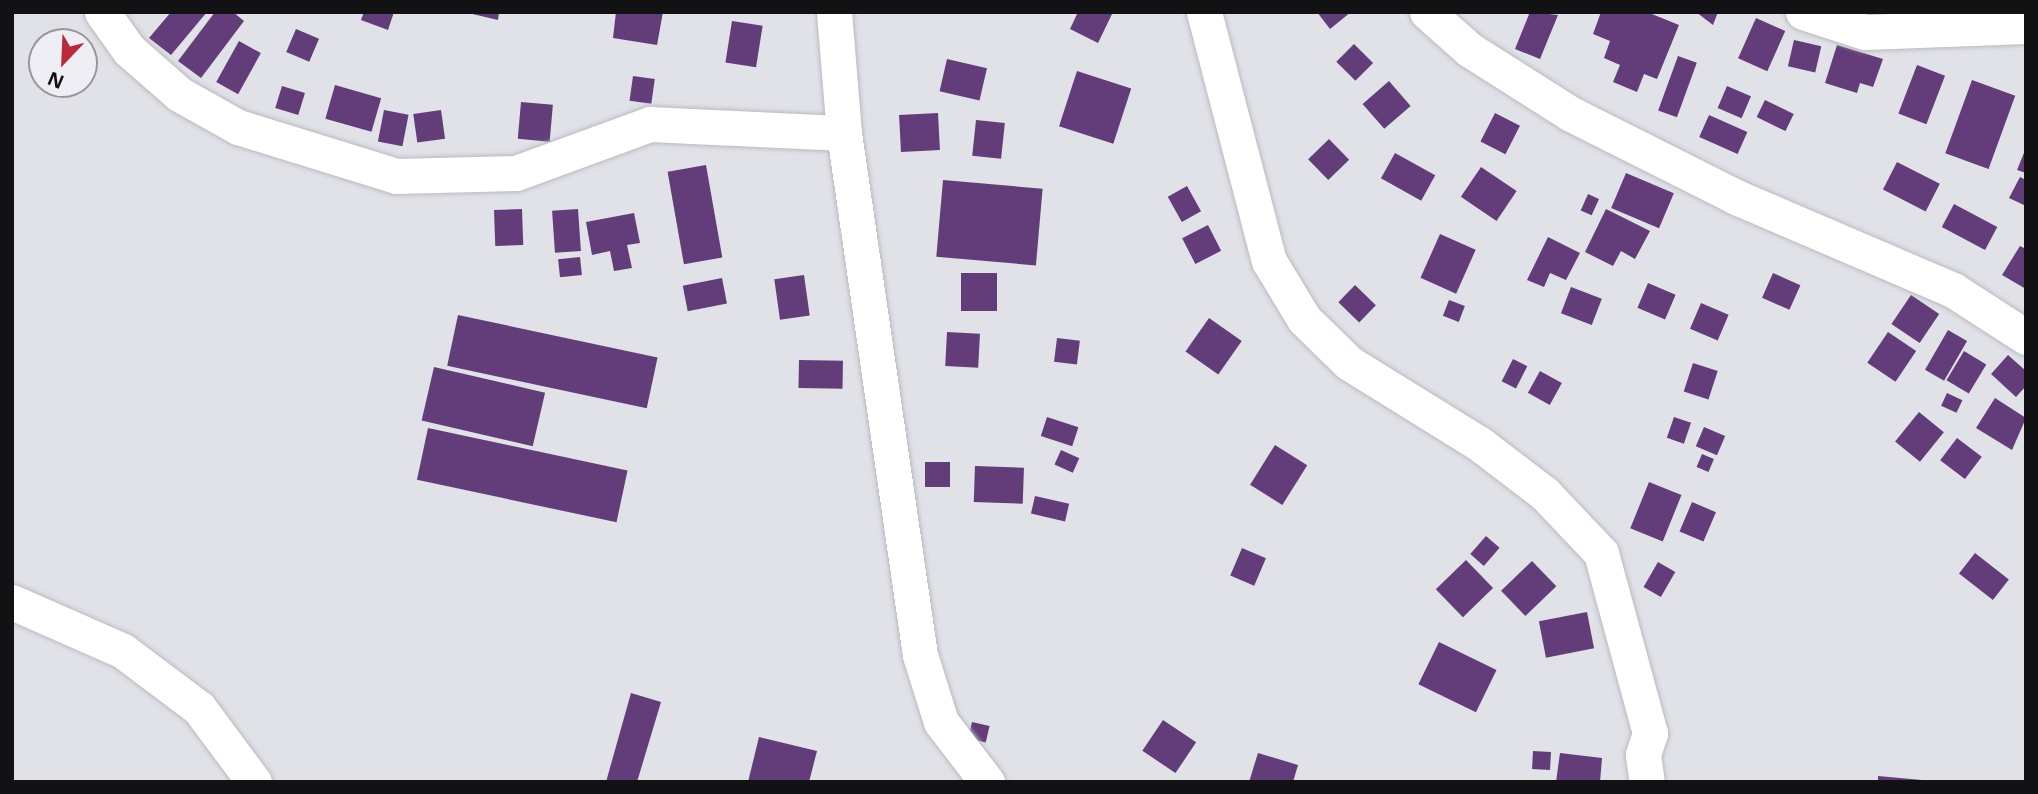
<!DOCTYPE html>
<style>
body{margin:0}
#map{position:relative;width:2038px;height:794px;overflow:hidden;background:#e1e1e8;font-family:"Open Sans",sans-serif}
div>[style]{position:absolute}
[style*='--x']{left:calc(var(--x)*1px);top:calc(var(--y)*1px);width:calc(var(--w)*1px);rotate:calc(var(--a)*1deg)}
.building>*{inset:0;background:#633d7a;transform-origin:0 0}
.roads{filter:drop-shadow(0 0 2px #babac0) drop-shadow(0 0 2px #babac0)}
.street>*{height:35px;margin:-17.5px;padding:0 17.5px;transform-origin:17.5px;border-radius:17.5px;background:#fff}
span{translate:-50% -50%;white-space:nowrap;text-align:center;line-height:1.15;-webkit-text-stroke:7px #efeef5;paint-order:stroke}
.frame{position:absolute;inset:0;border:14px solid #121214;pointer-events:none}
.north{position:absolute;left:28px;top:28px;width:70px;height:70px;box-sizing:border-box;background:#efeef5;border:2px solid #97969b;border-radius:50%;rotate:203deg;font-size:19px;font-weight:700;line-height:28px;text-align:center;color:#121214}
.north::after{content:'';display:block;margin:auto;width:24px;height:32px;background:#b9283b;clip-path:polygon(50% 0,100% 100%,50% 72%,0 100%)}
</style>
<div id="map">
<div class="building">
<i style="clip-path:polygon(171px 12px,207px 12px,171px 55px,149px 38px)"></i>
<i style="clip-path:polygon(215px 12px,233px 12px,244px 21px,201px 78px,178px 61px)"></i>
<i style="clip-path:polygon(364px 12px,394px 12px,388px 30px,361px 20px)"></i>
<i style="clip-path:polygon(464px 12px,499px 12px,498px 20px)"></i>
<i style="clip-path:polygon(616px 12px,663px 12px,657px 45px,613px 38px)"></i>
<i style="clip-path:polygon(1078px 12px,1113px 12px,1098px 43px,1070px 29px)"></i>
<i style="clip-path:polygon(1317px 12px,1351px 12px,1330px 29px)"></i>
<i style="clip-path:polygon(1530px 12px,1558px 15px,1540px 59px,1515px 49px)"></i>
<i style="clip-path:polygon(1601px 12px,1647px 12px,1679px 25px,1657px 79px,1644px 74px,1637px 92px,1613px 82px,1620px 65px,1604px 58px,1610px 41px,1593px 34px)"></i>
<i style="clip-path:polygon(1696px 12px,1718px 12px,1713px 25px)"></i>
<i style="left:1756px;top:18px;width:32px;height:44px;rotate:24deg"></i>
<i style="left:732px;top:21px;width:31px;height:42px;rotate:9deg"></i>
<i style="left:296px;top:29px;width:25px;height:25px;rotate:23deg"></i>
<i style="left:1794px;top:40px;width:28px;height:27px;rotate:13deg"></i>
<i style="left:239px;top:41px;width:25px;height:47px;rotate:29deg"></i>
<i style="left:1354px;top:44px;width:27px;height:25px;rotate:45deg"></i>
<i style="clip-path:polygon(1837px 45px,1883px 59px,1873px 87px,1860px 83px,1857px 93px,1825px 83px)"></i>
<i style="left:1678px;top:56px;width:20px;height:58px;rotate:20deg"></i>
<i style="left:947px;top:59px;width:41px;height:33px;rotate:13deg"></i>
<i style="left:1917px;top:65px;width:30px;height:52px;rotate:21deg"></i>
<i style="left:1077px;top:71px;width:57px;height:58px;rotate:18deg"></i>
<i style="left:633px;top:76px;width:22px;height:25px;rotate:8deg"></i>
<i style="left:1972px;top:80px;width:46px;height:78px;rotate:20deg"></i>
<i style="left:1389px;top:81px;width:33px;height:35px;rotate:49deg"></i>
<i style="left:335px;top:85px;width:48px;height:35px;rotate:16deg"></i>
<i style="left:282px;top:86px;width:24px;height:23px;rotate:17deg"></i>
<i style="left:1727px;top:86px;width:26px;height:24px;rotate:23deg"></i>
<i style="left:1765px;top:100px;width:32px;height:19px;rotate:26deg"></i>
<i style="left:521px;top:102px;width:32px;height:37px;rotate:5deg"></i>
<i style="left:384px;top:110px;width:25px;height:32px;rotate:11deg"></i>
<i style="left:441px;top:110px;width:29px;height:28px;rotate:82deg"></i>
<i style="left:938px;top:113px;width:37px;height:39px;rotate:87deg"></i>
<i style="left:1495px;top:113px;width:28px;height:32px;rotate:27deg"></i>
<i style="left:1709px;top:115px;width:42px;height:24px;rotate:24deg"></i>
<i style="left:976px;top:120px;width:29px;height:36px;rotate:6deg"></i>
<i style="left:1329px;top:139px;width:29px;height:29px;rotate:46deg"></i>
<i style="clip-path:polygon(2026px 148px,2026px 173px,2017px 170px)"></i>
<i style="left:1395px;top:153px;width:46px;height:29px;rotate:29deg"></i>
<i style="left:1897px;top:162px;width:48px;height:31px;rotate:27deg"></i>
<i style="left:706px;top:165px;width:94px;height:39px;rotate:80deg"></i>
<i style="left:1481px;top:167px;width:43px;height:36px;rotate:34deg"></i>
<i style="left:1626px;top:173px;width:52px;height:38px;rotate:23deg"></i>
<i style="clip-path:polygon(2020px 177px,2026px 180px,2026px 206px,2009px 198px)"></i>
<i style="left:943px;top:180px;width:100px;height:77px;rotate:5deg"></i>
<i style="left:1187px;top:186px;width:29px;height:22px;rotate:61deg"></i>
<i style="left:1588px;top:194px;width:12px;height:18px;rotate:24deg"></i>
<i style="left:1954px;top:204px;width:49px;height:26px;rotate:28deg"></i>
<i style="left:522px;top:209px;width:36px;height:28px;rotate:88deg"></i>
<i style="left:578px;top:209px;width:42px;height:26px;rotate:86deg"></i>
<i style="clip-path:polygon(1606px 209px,1650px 231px,1635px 259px,1621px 251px,1613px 266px,1585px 252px)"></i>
<i style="clip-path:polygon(634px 213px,640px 243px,627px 245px,632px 268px,614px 271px,610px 251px,592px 255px,586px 222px)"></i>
<i style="left:1208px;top:225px;width:29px;height:29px;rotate:63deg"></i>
<i style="left:1440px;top:234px;width:39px;height:48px;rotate:24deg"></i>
<i style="clip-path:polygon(1548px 237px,1580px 253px,1566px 280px,1550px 273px,1544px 287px,1527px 280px)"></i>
<i style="clip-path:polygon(2020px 246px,2026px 249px,2026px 289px,2002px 275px)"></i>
<i style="left:580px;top:257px;width:18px;height:22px;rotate:84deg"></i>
<i style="left:961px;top:273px;width:36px;height:38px"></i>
<i style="left:1773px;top:273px;width:30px;height:27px;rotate:24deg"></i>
<i style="left:804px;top:275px;width:41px;height:30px;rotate:82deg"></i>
<i style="left:722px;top:278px;width:26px;height:40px;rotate:79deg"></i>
<i style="left:1648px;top:283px;width:30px;height:27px;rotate:23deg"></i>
<i style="left:1355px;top:285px;width:29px;height:24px;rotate:44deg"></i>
<i style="left:1571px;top:287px;width:33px;height:28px;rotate:21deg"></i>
<i style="left:1911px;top:295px;width:34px;height:35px;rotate:34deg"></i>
<i style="left:1449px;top:300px;width:17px;height:17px;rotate:21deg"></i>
<i style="left:1701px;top:303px;width:30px;height:28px;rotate:23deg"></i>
<i style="left:458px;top:315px;width:204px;height:52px;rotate:12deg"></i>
<i style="left:1209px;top:318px;width:40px;height:41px;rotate:35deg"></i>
<i style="left:1948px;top:330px;width:22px;height:46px;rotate:30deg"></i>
<i style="left:947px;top:332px;width:33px;height:34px;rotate:3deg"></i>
<i style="left:1888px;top:332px;width:34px;height:37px;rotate:34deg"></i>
<i style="left:1057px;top:338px;width:23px;height:24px;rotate:7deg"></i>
<i style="left:1964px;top:351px;width:26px;height:34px;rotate:31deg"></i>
<i style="clip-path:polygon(2008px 355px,2026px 371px,2026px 386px,2016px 397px,1991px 374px)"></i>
<i style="left:1513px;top:359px;width:16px;height:25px;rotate:27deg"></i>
<i style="left:799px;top:360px;width:44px;height:28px;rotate:1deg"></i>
<i style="left:1693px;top:363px;width:26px;height:30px;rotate:18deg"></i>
<i style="left:434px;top:367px;width:114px;height:55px;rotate:13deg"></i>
<i style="left:1540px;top:371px;width:25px;height:25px;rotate:29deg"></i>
<i style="left:1947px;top:393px;width:17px;height:14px;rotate:25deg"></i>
<i style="clip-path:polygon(1995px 398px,2026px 418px,2012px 450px,1976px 428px)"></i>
<i style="left:1919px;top:412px;width:32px;height:38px;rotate:39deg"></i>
<i style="left:1047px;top:417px;width:33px;height:20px;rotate:18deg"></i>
<i style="left:1674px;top:417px;width:18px;height:22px;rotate:19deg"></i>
<i style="left:1704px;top:427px;width:23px;height:21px;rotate:23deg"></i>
<i style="left:428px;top:428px;width:204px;height:53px;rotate:12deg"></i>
<i style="left:1957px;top:438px;width:31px;height:28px;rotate:37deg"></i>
<i style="left:1275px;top:445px;width:38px;height:47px;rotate:32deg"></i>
<i style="left:1061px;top:450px;width:20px;height:16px;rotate:24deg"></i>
<i style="left:1702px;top:454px;width:13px;height:14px;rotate:23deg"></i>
<i style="left:925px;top:462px;width:25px;height:25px"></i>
<i style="left:975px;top:466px;width:49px;height:36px;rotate:2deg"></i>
<i style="left:1649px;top:482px;width:35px;height:50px;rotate:22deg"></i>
<i style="left:1035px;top:496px;width:35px;height:18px;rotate:13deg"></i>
<i style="left:1692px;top:502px;width:26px;height:32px;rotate:23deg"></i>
<i style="left:1486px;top:536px;width:18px;height:24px;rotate:41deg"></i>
<i style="left:1242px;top:548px;width:26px;height:30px;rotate:23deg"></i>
<i style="left:1975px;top:553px;width:43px;height:26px;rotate:38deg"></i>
<i style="left:1466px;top:560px;width:39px;height:42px;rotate:46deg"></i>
<i style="left:1532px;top:561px;width:35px;height:43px;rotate:46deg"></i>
<i style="left:1658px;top:562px;width:20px;height:29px;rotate:30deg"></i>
<i style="left:1587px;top:612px;width:37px;height:49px;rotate:79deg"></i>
<i style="left:1439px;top:642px;width:64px;height:47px;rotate:26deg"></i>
<i style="clip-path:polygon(631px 693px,661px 702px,637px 782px,606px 782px)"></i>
<i style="left:1163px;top:720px;width:40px;height:37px;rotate:34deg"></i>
<i style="left:972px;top:722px;width:18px;height:17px;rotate:13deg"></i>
<i style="clip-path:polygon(759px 737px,817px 751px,809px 782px,748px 782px)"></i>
<i style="left:1533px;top:751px;width:18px;height:18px;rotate:3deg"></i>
<i style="clip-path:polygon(1258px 753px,1298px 765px,1293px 782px,1249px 782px)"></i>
<i style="clip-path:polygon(1560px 753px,1602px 758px,1600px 782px,1556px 782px)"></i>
<i style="clip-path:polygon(1878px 776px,1922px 780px,1922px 782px,1878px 782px)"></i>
</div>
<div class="roads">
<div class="street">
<i style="--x:102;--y:12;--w:47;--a:54.6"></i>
<i style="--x:129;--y:50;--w:67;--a:41.3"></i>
<i style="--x:179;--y:94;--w:68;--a:29.2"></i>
<i style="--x:238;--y:127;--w:165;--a:17.2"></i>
<i style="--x:396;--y:176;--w:120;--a:-1.4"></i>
<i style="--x:516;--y:173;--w:143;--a:-20.1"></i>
<i style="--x:650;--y:124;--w:194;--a:2.7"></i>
<i style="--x:834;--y:12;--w:121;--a:85.3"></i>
<i style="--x:844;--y:133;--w:528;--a:81.72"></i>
<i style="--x:920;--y:655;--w:70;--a:72.6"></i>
<i style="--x:941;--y:722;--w:76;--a:52.5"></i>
<i style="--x:1204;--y:12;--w:257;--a:75.4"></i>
<i style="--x:1269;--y:261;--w:68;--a:58.9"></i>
<i style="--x:1304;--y:319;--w:63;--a:44.4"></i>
<i style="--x:1349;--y:363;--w:155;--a:31.8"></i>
<i style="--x:1481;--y:445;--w:81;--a:37.4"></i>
<i style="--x:1545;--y:494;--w:81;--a:46.5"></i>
<i style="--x:1601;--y:553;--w:187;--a:74.8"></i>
<i style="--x:1650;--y:733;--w:23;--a:108"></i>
<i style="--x:1643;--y:755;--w:27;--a:82"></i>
<i style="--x:1427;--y:12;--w:57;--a:41.5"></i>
<i style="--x:1470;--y:50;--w:120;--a:32.4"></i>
<i style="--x:1571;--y:114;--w:185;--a:26.7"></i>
<i style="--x:1736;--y:197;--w:236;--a:23.2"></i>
<i style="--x:1953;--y:290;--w:87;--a:32.8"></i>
<i style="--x:1803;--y:12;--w:65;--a:17.9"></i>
<i style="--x:1865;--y:32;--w:161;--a:-2.1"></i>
<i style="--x:12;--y:602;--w:121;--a:23.8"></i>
<i style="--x:123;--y:651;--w:95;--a:36.9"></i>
<i style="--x:199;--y:708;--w:92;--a:53.4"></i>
</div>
</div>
<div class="frame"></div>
<div class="north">N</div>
</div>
